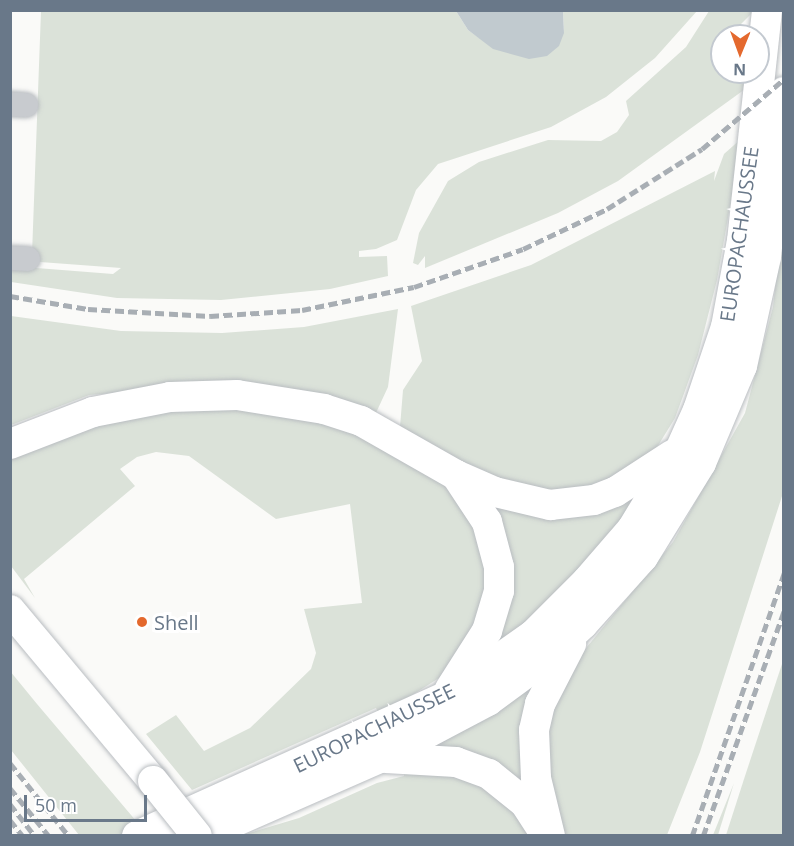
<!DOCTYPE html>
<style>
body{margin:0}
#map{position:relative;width:794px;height:846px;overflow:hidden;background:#fafaf8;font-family:"Open Sans",sans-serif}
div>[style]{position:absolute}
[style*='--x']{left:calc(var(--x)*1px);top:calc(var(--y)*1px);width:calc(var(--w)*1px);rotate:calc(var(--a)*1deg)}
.green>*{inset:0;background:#dbe2d9}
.water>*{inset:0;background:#c1cacf}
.roads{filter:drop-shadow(0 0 2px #b9bdc1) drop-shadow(0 0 2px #b9bdc1)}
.minor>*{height:24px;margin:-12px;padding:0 12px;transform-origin:12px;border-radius:12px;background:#c8cbcf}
.major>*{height:30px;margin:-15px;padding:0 15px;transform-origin:15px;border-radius:15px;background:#fff}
.rail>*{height:4.5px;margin-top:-2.25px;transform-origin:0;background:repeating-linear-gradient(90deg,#a8aeb4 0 9px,transparent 0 13.5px)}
.bridges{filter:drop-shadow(0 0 2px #b9bdc1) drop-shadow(0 0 2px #b9bdc1)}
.major-bridge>*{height:30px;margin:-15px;padding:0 15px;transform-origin:15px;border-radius:15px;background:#fff}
.dots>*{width:16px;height:16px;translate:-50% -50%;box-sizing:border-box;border:3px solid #fff;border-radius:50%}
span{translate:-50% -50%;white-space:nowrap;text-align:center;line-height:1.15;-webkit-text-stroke:6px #fff;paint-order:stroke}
.street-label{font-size:20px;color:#697889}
.poi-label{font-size:20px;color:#697889}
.left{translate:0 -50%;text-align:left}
.frame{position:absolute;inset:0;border:12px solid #697889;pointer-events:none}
.north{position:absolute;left:710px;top:24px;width:60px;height:60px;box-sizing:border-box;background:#fff;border:2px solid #c3c9d0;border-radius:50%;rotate:181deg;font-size:16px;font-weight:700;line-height:24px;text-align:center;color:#697889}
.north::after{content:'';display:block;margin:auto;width:21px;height:27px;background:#e4692e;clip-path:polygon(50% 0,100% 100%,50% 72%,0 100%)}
.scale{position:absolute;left:24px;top:795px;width:123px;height:27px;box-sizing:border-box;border:3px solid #697889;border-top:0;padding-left:8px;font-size:18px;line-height:21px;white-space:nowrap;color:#697889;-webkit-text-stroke:4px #fff;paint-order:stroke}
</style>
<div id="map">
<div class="green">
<i style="clip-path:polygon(41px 11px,456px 11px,468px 30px,479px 38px,564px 33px,563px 11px,697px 11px,655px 58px,606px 97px,551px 127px,438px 164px,416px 190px,397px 240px,376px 249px,359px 251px,359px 257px,387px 256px,388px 276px,330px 289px,221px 300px,117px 298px,11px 282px,11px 266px,113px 274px,121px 268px,40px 262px,32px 254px)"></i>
<i style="clip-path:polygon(709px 11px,754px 11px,740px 25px,740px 36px,722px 36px,722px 72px,749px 72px,748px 87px,618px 181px,558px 213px,425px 268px,425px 256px,418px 265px,413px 263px,419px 233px,448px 181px,479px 162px,548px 140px,601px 141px,617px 132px,629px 115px,626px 101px,686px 47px)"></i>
<i style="clip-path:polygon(742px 138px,717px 280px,698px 355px,675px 418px,651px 457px,613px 487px,515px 494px,400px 427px,403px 390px,422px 361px,411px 306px,531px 265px,715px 171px,714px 181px,724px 154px)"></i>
<i style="clip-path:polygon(783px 214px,783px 493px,700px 752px,667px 835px,559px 835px,539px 753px,564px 675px,673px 542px,745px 413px,773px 307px)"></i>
<i style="clip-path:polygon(398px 309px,388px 387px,375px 415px,153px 390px,89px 395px,11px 425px,11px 316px,121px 331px,222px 333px,304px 327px)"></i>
<i style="clip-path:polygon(164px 408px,231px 408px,310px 419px,360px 435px,456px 492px,487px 555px,482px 621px,442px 676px,403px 701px,378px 712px,376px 708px,192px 790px,146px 734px,176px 715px,204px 751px,250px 728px,311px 669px,316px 653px,304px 609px,362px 603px,350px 504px,276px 519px,189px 456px,156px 452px,137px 457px,120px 469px,135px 486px,24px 579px,35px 598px,11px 566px,11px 454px,48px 437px)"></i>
<i style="clip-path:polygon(643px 495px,591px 565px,477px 667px,494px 628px,479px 497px)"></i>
<i style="clip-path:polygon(783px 661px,783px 835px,726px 835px,745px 776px)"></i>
<i style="clip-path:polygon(551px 666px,528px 785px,421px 754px)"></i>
<i style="clip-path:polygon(10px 671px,37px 704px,148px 835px,79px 835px,11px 750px)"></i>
<i style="clip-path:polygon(448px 771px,489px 785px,534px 836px,239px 836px,299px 818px,377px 783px,404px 776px,404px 772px)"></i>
<i style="clip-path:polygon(734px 783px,718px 835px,713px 835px)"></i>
</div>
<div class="water">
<i style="clip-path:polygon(456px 11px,563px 11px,564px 33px,559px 46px,547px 56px,529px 59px,493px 49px,468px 30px)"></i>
</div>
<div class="roads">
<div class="minor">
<i style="--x:10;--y:104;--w:16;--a:4"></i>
<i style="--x:10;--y:258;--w:18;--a:3"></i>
</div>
<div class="major">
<i style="--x:10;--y:444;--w:89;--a:-21.1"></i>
<i style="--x:93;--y:412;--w:78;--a:-11"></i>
<i style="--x:170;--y:397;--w:67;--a:-1.7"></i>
<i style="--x:237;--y:395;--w:88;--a:9.1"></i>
<i style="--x:324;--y:409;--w:39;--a:18"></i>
<i style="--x:361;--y:421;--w:109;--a:29.6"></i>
<i style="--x:456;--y:475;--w:43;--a:23.6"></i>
<i style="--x:495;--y:492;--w:57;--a:13.3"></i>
<i style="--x:550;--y:505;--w:44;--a:-6.5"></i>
<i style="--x:594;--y:500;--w:22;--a:-21"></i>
<i style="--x:615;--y:492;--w:68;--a:-33"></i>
<i style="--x:10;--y:610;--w:223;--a:50.1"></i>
<i style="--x:450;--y:689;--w:69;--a:-57.5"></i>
<i style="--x:487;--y:631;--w:42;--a:-73.3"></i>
<i style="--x:499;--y:591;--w:24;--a:-90"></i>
<i style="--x:499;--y:567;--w:47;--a:-104.9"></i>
<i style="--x:487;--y:522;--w:56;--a:-123.4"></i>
<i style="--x:386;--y:758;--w:70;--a:3.3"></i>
<i style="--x:456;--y:762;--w:35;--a:20"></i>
<i style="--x:489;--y:774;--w:46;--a:38.9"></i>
<i style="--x:525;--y:803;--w:31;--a:57"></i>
<i style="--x:137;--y:836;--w:338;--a:-24.3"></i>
<i style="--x:445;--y:697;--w:108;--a:-35.2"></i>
<i style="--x:533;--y:635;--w:76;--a:-45"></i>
<i style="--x:587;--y:581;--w:69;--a:-49.1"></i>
<i style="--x:632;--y:529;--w:92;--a:-58.7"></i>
<i style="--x:680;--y:450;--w:44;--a:-65.8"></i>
<i style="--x:698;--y:410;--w:88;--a:-71.4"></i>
<i style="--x:726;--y:327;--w:87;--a:-79.5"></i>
<i style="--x:742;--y:241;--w:232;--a:-83.8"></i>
<i style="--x:202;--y:836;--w:194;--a:-23.7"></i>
<i style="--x:380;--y:758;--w:122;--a:-27.8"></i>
<i style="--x:488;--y:701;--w:76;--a:-36.4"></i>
<i style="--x:549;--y:656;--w:47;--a:-43.3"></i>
<i style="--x:583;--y:624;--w:90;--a:-48.2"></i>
<i style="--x:643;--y:557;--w:110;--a:-58.3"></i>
<i style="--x:701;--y:463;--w:105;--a:-67.1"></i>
<i style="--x:742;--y:366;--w:112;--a:-77.6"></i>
<i style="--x:766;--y:257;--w:166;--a:-83.8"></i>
<i style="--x:550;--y:836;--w:60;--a:-103.6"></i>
<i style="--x:536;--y:778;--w:48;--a:-92.4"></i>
<i style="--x:534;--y:730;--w:27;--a:-77"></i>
<i style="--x:540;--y:704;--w:68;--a:-62.7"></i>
</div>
</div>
<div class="rail">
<i style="--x:10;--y:296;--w:79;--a:9.5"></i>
<i style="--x:88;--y:309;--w:122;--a:3.3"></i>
<i style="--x:210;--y:316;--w:92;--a:-3.7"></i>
<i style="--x:302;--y:310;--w:114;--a:-11.6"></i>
<i style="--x:414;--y:287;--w:115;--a:-19.2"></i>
<i style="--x:523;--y:249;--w:93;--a:-25.5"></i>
<i style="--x:607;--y:209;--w:112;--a:-32.3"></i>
<i style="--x:702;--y:149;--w:108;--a:-40.5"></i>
<i style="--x:10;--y:763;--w:94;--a:51.1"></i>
<i style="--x:10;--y:788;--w:62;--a:50.9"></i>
<i style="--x:10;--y:804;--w:41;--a:52"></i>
<i style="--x:10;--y:820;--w:21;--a:51"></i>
<i style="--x:692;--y:836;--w:279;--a:-70.7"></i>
<i style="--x:703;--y:836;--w:239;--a:-70.2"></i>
</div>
<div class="bridges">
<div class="major-bridge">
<i style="--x:153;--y:781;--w:70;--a:51.3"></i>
</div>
</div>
<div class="dots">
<i style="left:142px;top:622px;background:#e4692e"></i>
</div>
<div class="street-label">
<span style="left:739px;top:234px;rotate:-82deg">EUROPACHAUSSEE</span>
<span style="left:374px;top:728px;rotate:-26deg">EUROPACHAUSSEE</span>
</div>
<div class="poi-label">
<span class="left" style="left:154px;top:622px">Shell</span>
</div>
<div class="frame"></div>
<div class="north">N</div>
<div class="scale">50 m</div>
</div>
